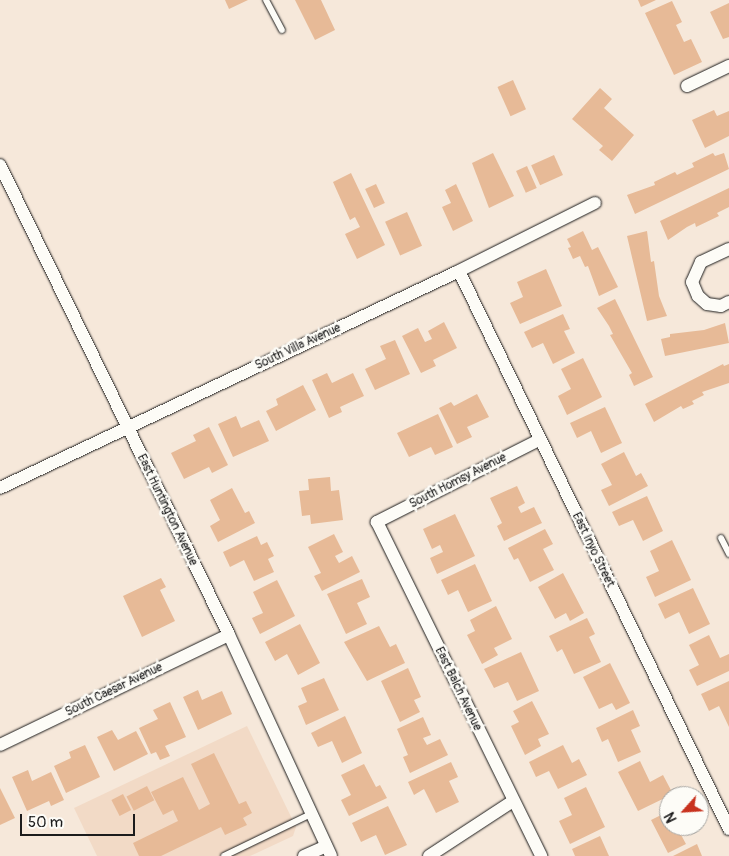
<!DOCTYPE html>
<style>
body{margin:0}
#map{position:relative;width:729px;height:856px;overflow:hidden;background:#f6e8da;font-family:Pangolin,sans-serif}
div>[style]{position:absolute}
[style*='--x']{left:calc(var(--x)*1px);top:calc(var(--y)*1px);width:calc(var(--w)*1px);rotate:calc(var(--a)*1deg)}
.built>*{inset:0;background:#f2dac6}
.building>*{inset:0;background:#e7ba97;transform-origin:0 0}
.roads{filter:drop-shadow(0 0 1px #1c1c1c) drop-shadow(0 0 1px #1c1c1c)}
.service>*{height:6px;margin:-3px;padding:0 3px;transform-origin:3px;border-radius:3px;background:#fdfcf7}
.minor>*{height:12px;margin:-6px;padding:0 6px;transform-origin:6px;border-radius:6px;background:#fdfcf7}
span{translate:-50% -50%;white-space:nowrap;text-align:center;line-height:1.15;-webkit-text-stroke:5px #fdfcf7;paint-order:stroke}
.street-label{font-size:12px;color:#1c1c1c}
.north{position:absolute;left:659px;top:786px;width:50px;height:50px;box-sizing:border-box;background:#fdfcf7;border:1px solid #a3a29f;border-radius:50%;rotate:244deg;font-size:14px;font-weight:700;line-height:20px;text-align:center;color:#1c1c1c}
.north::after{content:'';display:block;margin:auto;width:18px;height:22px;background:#c8321e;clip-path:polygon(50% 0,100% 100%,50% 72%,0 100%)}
.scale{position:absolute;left:20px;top:814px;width:115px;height:22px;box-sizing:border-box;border:2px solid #1c1c1c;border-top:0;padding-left:6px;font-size:15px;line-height:18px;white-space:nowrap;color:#1c1c1c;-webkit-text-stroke:4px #fdfcf7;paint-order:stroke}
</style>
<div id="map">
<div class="built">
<i style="clip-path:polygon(247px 726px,296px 827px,293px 836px,250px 856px,97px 856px,74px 808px)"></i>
</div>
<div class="building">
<i style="clip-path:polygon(225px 0,248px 0,229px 9px)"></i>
<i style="clip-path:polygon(295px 0,321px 0,335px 30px,315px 40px)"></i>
<i style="clip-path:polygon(638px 0,656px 0,641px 7px)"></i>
<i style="clip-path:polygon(672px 1px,682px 22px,676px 25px,684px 42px,691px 39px,702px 62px,674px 75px,645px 13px)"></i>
<i style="clip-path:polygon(729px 3px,729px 37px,723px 39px,710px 12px)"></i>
<i style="left:513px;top:80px;width:32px;height:17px;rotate:66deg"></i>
<i style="clip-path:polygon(600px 88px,612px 99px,604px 108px,634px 135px,612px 161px,599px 150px,603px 146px,572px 119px)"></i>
<i style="clip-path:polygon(714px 110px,717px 116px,729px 111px,729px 136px,705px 148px,692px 120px)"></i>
<i style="clip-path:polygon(493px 153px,514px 196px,489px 208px,472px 163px)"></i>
<i style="clip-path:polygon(713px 153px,715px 156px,724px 153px,729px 169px,635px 214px,627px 195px,655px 185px,654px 182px,675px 172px,677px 175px,685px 171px,694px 167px,692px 163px)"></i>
<i style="left:554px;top:155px;width:22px;height:25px;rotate:66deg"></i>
<i style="left:527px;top:166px;width:24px;height:12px;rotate:66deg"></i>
<i style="clip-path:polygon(351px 173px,385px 245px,357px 259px,345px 234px,360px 227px,355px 217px,350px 220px,333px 182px)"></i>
<i style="left:376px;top:184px;width:21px;height:12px;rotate:65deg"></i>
<i style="clip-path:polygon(456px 184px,473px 221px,453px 231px,442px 207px,451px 203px,445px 190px)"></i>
<i style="clip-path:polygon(729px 188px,729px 207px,717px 213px,719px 216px,696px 227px,695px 223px,687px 227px,668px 240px,660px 221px)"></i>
<i style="left:407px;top:212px;width:37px;height:24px;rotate:66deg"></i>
<i style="clip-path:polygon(583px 231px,592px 250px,598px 247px,618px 287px,599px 296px,588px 266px,585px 267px,580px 256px,573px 259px,568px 248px,571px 247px,567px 239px)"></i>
<i style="clip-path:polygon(647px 231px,651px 262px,654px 261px,659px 296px,667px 316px,647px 321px,627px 236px)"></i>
<i style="clip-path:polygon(546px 269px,562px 306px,520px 324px,510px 303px,523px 297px,517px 282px)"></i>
<i style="clip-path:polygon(615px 299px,653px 377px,634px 386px,629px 375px,632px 373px,610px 335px,613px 334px,609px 326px,597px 308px)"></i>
<i style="clip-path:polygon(563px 314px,570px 329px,564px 331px,575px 353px,553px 364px,543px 343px,532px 348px,524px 332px)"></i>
<i style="clip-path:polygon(444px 322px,457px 348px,433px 360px,436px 366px,421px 373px,402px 336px,418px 328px,425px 342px,432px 339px,428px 331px)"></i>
<i style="clip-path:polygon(725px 323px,729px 343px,665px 356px,661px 339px,670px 337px,670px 334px,704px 330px)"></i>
<i style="clip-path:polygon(395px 340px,410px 374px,375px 390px,365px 369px,386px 359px,380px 346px)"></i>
<i style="clip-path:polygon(583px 358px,602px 397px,567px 415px,558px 396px,571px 389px,561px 369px)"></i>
<i style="clip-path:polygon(723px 364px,724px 366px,729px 364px,729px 383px,702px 392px,704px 395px,692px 401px,694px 404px,683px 409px,681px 406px,654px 422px,645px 404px)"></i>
<i style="clip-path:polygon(327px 373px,332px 383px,353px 373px,364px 396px,340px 407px,342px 412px,329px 418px,312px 380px)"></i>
<i style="clip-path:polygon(303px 385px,316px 410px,276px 431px,266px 411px,278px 405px,276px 399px)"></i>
<i style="clip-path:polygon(477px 394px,489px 417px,467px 427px,472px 437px,457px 444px,439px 408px,451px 402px,454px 406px)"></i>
<i style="clip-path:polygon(605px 407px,622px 443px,601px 453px,591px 431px,577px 438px,570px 423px)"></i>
<i style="clip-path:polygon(438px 414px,453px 447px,435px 455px,431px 447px,409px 457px,397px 433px)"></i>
<i style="clip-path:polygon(236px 416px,241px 428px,259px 420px,269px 441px,233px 457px,218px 424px)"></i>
<i style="clip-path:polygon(209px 427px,228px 465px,212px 473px,209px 467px,184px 479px,171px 453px,196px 441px,193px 435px)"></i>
<i style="clip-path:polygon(624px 452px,636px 476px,641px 473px,648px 486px,609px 506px,601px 490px,612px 485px,601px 464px)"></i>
<i style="clip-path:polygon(330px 477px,331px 491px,339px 490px,343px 520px,311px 524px,310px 515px,302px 516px,299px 491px,309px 490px,308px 479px)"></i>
<i style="clip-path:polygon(517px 486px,525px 503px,518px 507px,521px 513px,534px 507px,542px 523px,504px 541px,497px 526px,502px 523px,490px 498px)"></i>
<i style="clip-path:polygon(232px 488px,245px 513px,249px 511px,255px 523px,218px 542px,210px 526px,220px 520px,210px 500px)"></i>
<i style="clip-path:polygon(647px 496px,663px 531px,643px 541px,633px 520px,619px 526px,612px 512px)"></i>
<i style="clip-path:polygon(455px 514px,475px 556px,437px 574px,430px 558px,443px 552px,440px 545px,432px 549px,423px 529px)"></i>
<i style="clip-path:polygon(545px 529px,553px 544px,543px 549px,554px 570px,530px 582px,518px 558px,514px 560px,508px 548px)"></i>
<i style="clip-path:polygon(334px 534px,343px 552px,335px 556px,339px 563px,352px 556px,360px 572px,322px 591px,314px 576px,321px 573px,308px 547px)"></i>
<i style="clip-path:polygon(257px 536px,261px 545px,267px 542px,274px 556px,268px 559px,274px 572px,254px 581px,244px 560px,230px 567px,223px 552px)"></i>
<i style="clip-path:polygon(672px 540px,691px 580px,655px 597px,646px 577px,659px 571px,650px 551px)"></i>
<i style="clip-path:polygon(475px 564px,492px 601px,468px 612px,458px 590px,448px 595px,441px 580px)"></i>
<i style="clip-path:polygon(563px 573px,584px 613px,570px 621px,566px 613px,555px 619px,538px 587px)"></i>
<i style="clip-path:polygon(161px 578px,166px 587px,160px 590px,175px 621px,142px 637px,123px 596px)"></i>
<i style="clip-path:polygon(362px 579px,370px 597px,357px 603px,367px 624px,346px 634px,327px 594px)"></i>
<i style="clip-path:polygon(277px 580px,295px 616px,260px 634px,252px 618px,263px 613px,253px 592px)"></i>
<i style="clip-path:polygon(693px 588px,710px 624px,689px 634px,679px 612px,665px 619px,658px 604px)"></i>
<i style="clip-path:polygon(496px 606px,512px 639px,494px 648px,498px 655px,482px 664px,467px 635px,475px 631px,470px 620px)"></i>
<i style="clip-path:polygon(587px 618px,595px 634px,589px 637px,601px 662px,574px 674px,562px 649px,557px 652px,549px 636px)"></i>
<i style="clip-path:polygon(300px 624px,320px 663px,298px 675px,287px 654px,275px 661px,265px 642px)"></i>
<i style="clip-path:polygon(379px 626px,390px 647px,396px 644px,405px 663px,367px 681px,344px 642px)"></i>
<i style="clip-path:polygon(709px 635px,720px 658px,729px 654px,729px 671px,697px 686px,689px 670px,699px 665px,689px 645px)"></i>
<i style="clip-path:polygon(521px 652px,539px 691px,517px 701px,508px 682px,494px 688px,484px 669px)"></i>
<i style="clip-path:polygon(610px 663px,630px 703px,616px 710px,612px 703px,599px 709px,583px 677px)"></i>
<i style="clip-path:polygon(408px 668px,421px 697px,414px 700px,420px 712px,400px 722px,381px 681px)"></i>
<i style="clip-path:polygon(324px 678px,339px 710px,306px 725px,298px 706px,307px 702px,301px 688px)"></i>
<i style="clip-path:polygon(729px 681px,729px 727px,719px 706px,709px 711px,701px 694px)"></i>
<i style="clip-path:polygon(198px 690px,202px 700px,222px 691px,232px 714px,198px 730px,183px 697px)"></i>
<i style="clip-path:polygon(532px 701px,549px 734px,538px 739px,541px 746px,525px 755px,511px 726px,519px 722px,513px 711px)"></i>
<i style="clip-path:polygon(170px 702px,186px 737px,165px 746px,170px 756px,160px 760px,156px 752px,151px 754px,139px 728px,158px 719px,153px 710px)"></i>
<i style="clip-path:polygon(633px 710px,640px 726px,631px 730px,641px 752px,618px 762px,608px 739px,602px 742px,596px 728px)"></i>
<i style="clip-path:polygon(345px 716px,362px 753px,342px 763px,332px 741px,318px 747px,311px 733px)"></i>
<i style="clip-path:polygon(423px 717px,431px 735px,423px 738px,427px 745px,440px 739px,448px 755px,410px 773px,403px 757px,408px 755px,397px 729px)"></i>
<i style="clip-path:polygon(112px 730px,118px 740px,136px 731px,148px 754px,114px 771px,97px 737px)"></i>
<i style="clip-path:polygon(85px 745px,100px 777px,66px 793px,54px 766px,71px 758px,69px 752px)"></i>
<i style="clip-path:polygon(563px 745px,572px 763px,579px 759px,587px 775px,558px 789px,549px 771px,536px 777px,529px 762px)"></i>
<i style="clip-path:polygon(214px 753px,239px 804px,246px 801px,252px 813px,243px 818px,247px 825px,225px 835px,221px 827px,161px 856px,139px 856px,133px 843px,178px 821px,173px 810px,163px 815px,151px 792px,183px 777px,199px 810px,210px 804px,191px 764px)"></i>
<i style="clip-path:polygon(640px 761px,650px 782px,663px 775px,673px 794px,638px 811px,618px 772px)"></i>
<i style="clip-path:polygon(451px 762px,458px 777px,449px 781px,459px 802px,436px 813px,424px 789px,414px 795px,408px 782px)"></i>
<i style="clip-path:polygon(364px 764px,376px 787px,380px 785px,387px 798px,349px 816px,341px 800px,351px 795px,341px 775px)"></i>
<i style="clip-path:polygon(28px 770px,32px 781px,51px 772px,64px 800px,51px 806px,49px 801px,27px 811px,12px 777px)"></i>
<i style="left:147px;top:786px;width:16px;height:23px;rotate:63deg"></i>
<i style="clip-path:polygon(586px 787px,605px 827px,570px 844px,559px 821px,572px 815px,564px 798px)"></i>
<i style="clip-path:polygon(0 788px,15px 818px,0 825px)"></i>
<i style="left:123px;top:794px;width:18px;height:13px;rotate:63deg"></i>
<i style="clip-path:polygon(669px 803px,669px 826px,689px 828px,680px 833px,686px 844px,668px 853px,651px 820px,665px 813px,662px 806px)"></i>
<i style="clip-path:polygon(388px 806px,407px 845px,385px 855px,376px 835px,361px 842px,352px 823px)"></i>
<i style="clip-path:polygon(600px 836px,609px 856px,575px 856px,572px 849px)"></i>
<i style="clip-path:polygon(697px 844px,702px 856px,673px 856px)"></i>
</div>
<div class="roads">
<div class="service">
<i style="--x:266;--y:0;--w:34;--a:62"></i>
<i style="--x:721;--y:538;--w:18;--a:63"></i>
<i style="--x:224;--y:856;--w:97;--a:-25.8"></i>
</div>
<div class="minor">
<i style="--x:687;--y:86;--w:47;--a:-25.5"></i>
<i style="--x:0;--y:165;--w:523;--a:64.02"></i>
<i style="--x:229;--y:635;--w:243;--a:65.2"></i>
<i style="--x:729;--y:249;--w:31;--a:155"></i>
<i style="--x:701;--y:262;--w:22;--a:114"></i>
<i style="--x:692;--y:282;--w:15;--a:67"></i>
<i style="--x:698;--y:296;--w:12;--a:42"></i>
<i style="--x:707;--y:304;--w:14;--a:8"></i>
<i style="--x:721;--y:306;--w:9;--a:-27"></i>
<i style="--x:459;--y:271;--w:620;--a:64.18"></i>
<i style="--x:539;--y:440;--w:182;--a:153.2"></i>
<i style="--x:377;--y:522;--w:372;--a:63.8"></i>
<i style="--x:0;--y:488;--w:508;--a:-25.3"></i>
<i style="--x:459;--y:271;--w:152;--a:-26.6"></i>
<i style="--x:0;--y:745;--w:254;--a:-25.7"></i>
<i style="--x:304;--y:856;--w:24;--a:-24"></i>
<i style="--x:429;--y:856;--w:100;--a:-33.2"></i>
</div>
</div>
<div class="street-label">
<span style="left:298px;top:347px;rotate:-25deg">South Villa Avenue</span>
<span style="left:458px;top:481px;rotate:-27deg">South Homsy Avenue</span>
<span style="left:167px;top:510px;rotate:64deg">East Huntington Avenue</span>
<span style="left:593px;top:550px;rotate:64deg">East Inyo Street</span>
<span style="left:458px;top:689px;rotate:64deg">East Balch Avenue</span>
<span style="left:114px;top:690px;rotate:-26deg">South Caesar Avenue</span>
</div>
<div class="north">N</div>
<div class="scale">50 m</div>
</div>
